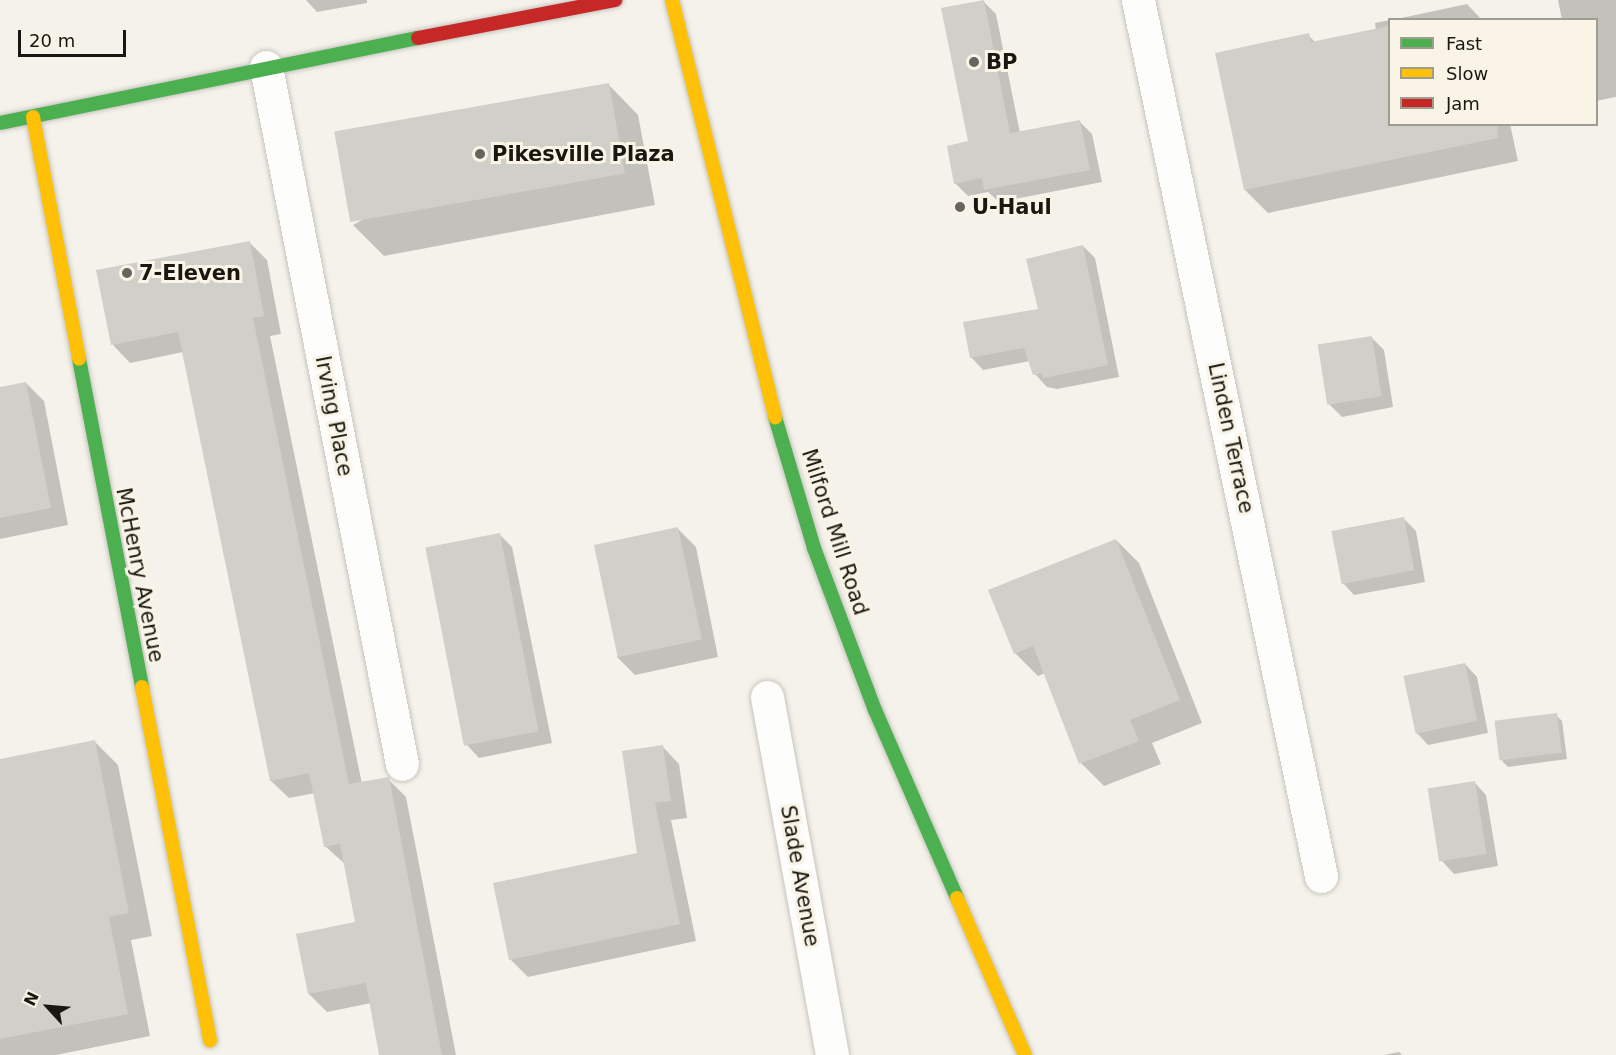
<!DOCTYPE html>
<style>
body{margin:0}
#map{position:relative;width:1616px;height:1055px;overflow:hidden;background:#f4f2ea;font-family:"DejaVu Sans",sans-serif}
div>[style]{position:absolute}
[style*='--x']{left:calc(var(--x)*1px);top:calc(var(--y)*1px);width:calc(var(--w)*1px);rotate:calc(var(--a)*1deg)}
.shadow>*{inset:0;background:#0003}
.building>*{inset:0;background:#d1cfc9;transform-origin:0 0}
.roads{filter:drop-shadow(0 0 2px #c6c4be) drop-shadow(0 0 2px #c6c4be)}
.street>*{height:33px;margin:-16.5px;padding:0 16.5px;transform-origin:16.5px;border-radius:16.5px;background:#fdfdfc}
.fast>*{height:14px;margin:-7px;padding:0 7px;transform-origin:7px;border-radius:7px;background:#4caf50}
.slow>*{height:14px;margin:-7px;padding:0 7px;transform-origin:7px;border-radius:7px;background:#ffc107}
.jam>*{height:14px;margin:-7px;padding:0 7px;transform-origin:7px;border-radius:7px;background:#c62828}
.dots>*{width:16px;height:16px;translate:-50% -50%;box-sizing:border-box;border:3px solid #f9f4e5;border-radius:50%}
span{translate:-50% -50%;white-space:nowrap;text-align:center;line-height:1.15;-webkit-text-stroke:6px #f9f4e5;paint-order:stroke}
.poi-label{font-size:21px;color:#181712;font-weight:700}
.left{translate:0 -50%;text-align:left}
.street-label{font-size:21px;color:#181712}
.legend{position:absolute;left:1388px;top:18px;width:210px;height:108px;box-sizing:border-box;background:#f9f4e5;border:2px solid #9f9c91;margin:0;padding:8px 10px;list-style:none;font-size:18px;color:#181712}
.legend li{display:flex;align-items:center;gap:12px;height:30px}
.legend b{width:30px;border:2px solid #9f9c91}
.north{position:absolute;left:18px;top:977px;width:60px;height:60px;-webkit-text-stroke:4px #f9f4e5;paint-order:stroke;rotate:296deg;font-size:16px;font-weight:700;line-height:24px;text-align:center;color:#181712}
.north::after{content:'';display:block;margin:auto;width:21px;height:27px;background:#181712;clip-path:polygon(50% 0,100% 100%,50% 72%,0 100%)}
.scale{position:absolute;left:18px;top:30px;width:108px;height:27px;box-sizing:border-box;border:3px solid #181712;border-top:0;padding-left:8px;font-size:18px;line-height:21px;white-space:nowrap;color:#181712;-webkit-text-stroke:4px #f9f4e5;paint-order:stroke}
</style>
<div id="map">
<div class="shadow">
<i style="clip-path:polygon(306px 0,367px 0,367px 3px,317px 12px)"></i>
<i style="clip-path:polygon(1558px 0,1616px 0,1616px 97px,1596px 101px,1596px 20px,1562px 20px)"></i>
<i style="clip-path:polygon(983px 1px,996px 14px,1020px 133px,1079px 121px,1092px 134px,1102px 182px,999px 202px,988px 192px,968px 196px,955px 183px,970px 143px)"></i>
<i style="clip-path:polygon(1467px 4px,1482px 20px,1392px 20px)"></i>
<i style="clip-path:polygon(1390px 20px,1390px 124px,1510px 124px,1518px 161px,1268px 213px,1245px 190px,1308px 35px,1316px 43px,1376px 30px,1375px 23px)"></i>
<i style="clip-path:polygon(608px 84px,638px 115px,655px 205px,384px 256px,353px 225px)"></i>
<i style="clip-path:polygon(249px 242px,267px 260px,281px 334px,270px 336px,362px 784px,388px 779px,406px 797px,456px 1055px,381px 1055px,371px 1003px,327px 1012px,309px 994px,356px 923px,345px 864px,325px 846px,315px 793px,289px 798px,271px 781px,183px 352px,130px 363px,113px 345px)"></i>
<i style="clip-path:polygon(1083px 246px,1095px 258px,1119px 377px,1057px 389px,1047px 387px,1035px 374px,1030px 361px,983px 370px,971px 357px,1040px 310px)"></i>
<i style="clip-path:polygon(1372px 338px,1384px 350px,1393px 407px,1342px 417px,1329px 404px)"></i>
<i style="clip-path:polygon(26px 383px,44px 401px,68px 525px,0 539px,0 388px)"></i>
<i style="clip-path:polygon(1404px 519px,1416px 531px,1425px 582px,1354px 595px,1342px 582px)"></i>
<i style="clip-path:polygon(678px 529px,696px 547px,718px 657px,635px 675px,617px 657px)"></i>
<i style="clip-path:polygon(499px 534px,512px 547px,552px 743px,479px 758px,467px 745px)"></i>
<i style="clip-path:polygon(1116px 540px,1139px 563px,1202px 723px,1152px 743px,1161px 764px,1104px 786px,1081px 763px,1045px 673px,1038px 676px,1015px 653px)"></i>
<i style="clip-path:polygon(1465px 664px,1477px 677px,1488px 733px,1428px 745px,1416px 732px)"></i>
<i style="clip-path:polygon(1556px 715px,1562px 721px,1567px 759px,1508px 767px,1502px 761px)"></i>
<i style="clip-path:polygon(95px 742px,118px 765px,152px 936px,131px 940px,150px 1036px,56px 1055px,0 1055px,0 761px)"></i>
<i style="clip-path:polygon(662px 746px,679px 764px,687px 818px,671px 820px,696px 941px,528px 977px,510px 959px,639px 854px)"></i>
<i style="clip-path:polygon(1474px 782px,1486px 795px,1498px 866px,1454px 874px,1442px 861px)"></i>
<i style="clip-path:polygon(1399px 1052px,1402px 1055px,1384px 1055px)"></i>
</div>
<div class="building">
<i style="clip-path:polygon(984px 0,1010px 133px,1080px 120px,1090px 170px,984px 190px,982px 178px,954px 184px,947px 146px,968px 141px,941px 8px)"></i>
<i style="clip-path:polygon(1389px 26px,1389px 124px,1497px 124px,1498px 138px,1244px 190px,1215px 53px,1309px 33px,1311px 42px)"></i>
<i style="left:609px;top:83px;width:92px;height:279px;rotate:80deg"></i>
<i style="clip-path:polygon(250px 241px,264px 316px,253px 318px,349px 784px,389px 777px,442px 1055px,379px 1055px,366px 983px,308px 994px,296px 934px,355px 922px,340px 844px,324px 847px,309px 773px,270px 781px,178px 332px,111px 345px,96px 270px)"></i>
<i style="clip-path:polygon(1083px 245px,1108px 365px,1043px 378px,1042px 373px,1033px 375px,1024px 348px,970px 358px,963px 322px,1038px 309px,1026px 259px)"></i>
<i style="left:1372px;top:336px;width:61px;height:55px;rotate:81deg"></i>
<i style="clip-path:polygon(26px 382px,51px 508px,0 518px,0 387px)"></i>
<i style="left:1404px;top:517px;width:54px;height:74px;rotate:79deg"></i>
<i style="left:678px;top:527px;width:115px;height:86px;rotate:78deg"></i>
<i style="left:500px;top:533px;width:202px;height:76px;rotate:79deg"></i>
<i style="clip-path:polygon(1116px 539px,1180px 700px,1130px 720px,1139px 741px,1079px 764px,1033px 646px,1014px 654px,988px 590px)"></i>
<i style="left:1465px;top:663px;width:59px;height:63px;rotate:78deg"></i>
<i style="left:1557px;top:713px;width:40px;height:63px;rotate:83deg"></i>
<i style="clip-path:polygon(95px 740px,129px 913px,109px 917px,128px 1014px,0 1039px,0 759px)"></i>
<i style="clip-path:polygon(663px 745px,671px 801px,655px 803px,680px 924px,509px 960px,493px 883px,637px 853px,622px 751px)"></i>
<i style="left:1475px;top:781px;width:74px;height:48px;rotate:81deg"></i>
</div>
<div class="roads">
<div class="street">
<i style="--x:1138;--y:0;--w:895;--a:78.2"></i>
<i style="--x:266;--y:67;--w:710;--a:78.96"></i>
<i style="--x:767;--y:697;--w:364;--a:79.7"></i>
</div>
<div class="fast">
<i style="--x:0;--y:123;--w:427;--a:-11.5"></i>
<i style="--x:79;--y:359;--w:334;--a:79.1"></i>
<i style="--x:775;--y:417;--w:137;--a:73.4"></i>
<i style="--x:814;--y:548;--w:173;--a:69.4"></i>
<i style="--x:875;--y:710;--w:205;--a:66.4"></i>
</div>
<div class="slow">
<i style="--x:672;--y:0;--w:430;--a:76.1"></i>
<i style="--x:33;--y:117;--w:246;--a:79.2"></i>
<i style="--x:142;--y:687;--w:360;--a:79.1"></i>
<i style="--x:957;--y:898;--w:171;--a:66.6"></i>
</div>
<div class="jam">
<i style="--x:418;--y:38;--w:201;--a:-10.9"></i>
</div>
</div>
<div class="dots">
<i style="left:974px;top:62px;background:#65645e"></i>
<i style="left:480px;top:154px;background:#65645e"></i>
<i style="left:960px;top:207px;background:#65645e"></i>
<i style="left:127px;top:273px;background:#65645e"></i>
</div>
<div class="poi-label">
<span class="left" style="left:986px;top:62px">BP</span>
<span class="left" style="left:492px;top:154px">Pikesville Plaza</span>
<span class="left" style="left:972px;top:207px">U-Haul</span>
<span class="left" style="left:139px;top:273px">7-Eleven</span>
</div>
<div class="street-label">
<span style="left:334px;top:416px;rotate:79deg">Irving Place</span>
<span style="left:1231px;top:438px;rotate:78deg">Linden Terrace</span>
<span style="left:835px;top:532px;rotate:72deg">Milford Mill Road</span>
<span style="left:140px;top:575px;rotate:79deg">McHenry Avenue</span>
<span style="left:800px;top:876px;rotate:80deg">Slade Avenue</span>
</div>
<ul class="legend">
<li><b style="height:8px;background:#4caf50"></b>Fast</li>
<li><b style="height:8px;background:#ffc107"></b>Slow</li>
<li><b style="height:8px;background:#c62828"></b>Jam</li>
</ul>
<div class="north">N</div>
<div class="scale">20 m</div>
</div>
